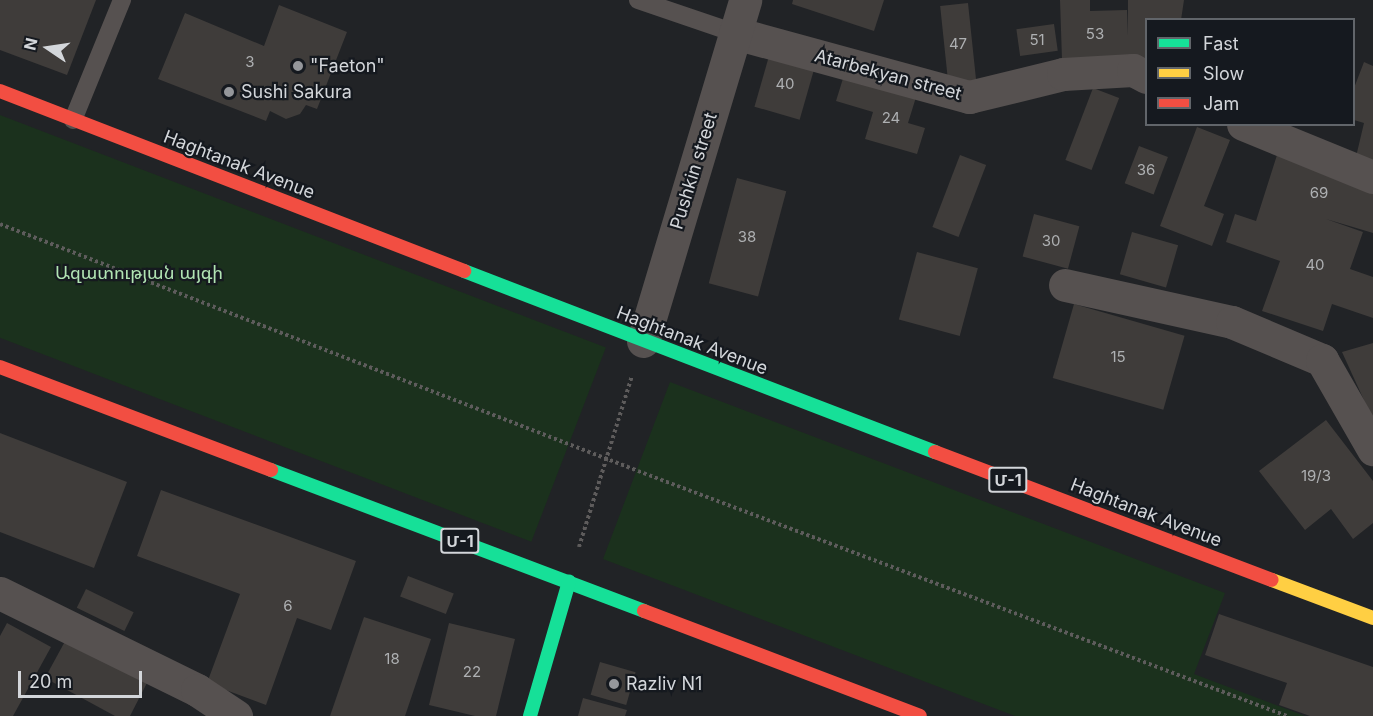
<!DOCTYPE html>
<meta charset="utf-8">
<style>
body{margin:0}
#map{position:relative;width:1373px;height:716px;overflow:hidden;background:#212326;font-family:Inter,"Noto Sans Armenian",sans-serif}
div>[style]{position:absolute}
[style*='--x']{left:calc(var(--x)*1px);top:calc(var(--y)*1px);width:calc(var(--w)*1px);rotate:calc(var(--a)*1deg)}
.green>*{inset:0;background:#1b311d;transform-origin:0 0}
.building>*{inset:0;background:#3f3c3a;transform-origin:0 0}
.path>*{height:4px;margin-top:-2px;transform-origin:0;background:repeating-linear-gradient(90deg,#5e5c5c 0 3px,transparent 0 6px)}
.lane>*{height:18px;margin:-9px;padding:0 9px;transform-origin:9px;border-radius:9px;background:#565150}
.street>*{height:33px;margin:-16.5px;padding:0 16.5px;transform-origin:16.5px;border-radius:16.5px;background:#565150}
.fast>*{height:14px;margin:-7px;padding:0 7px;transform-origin:7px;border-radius:7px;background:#16e098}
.slow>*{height:14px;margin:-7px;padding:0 7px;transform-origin:7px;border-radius:7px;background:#ffcf43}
.jam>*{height:14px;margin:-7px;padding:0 7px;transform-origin:7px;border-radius:7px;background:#f24e42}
.dots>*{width:16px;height:16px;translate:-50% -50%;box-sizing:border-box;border:3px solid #15191f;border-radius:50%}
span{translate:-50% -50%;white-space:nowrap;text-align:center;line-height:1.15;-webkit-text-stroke:4.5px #15191f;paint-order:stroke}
.number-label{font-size:15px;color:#aeb0b2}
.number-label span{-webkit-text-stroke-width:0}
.shield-label span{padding:2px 4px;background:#15191f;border:2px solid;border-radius:4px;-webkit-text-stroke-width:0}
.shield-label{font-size:16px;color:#d3d6da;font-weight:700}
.poi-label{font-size:18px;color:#d3d6da}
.left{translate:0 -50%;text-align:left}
.street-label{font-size:18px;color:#d3d6da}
.park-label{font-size:18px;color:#b1e4b3}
.legend{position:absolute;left:1145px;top:18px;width:210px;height:108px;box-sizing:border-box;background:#15191f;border:2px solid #61656a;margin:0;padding:8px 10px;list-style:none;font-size:18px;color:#d3d6da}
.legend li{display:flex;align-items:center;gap:12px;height:30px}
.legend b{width:30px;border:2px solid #61656a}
.north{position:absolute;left:18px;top:18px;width:60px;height:60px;-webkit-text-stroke:4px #15191f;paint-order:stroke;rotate:283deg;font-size:16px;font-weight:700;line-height:24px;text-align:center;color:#d3d6da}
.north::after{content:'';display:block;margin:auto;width:21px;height:27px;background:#d3d6da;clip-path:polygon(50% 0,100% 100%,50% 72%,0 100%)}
.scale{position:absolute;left:18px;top:671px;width:124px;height:27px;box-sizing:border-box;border:3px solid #d3d6da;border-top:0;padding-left:8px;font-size:18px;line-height:21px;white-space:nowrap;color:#d3d6da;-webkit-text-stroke:4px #15191f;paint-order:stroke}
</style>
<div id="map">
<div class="green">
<i style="left:0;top:115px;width:649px;height:208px;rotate:21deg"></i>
<i style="clip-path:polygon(670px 382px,1225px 593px,1194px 674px,1305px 716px,1015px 716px,603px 559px)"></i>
</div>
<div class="building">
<i style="clip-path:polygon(0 0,96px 0,67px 75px,0 50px)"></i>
<i style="clip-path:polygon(793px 0,884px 0,874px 31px,792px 4px)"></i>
<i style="clip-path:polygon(1060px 0,1090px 0,1090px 11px,1127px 10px,1128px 36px,1128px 0,1184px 0,1181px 20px,1146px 20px,1146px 62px,1062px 60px)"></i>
<i style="left:968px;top:3px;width:78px;height:28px;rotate:84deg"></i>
<i style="clip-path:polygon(279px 5px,347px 32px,317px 109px,306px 105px,300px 114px,286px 119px,270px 111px,266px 121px,158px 79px,185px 13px,264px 46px)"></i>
<i style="left:1054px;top:24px;width:27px;height:38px;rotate:82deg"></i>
<i style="left:771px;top:49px;width:47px;height:60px;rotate:16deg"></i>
<i style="clip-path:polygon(1364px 62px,1373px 66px,1373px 165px,1355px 161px,1364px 123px,1354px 120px,1354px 88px)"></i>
<i style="clip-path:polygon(845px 72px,917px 94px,908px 123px,925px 128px,917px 154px,865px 139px,873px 112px,836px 101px)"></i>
<i style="left:1093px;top:88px;width:28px;height:77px;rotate:21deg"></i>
<i style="clip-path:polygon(1197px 127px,1230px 140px,1204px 206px,1224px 214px,1212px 246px,1160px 226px)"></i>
<i style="left:1139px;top:146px;width:31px;height:40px;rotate:21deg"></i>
<i style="left:960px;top:155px;width:28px;height:77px;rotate:21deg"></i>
<i style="clip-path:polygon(1277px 155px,1373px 186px,1373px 233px,1326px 219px,1363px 232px,1350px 269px,1373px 277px,1373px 318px,1332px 304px,1323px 331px,1262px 311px,1280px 261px,1226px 242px,1235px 214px,1256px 221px)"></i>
<i style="left:737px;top:178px;width:51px;height:109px;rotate:15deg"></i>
<i style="left:1034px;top:214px;width:47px;height:44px;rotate:15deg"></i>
<i style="left:1132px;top:232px;width:48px;height:44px;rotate:16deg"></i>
<i style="left:917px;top:252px;width:63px;height:70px;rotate:15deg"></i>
<i style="left:1074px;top:304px;width:115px;height:77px;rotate:16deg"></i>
<i style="clip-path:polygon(1373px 343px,1373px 420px,1342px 352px)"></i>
<i style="clip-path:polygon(1326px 420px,1373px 481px,1373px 523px,1353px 539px,1331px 509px,1305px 530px,1259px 471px)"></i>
<i style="clip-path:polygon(0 433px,127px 482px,94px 568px,0 532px)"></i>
<i style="clip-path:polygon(161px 490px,356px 561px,331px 630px,297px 618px,266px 705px,207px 683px,240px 594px,137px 556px)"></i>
<i style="left:408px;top:576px;width:49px;height:22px;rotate:21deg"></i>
<i style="left:86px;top:589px;width:53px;height:21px;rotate:26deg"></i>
<i style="clip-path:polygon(1219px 614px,1373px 667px,1373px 716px,1310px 716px,1279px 705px,1287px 683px,1205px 655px)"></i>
<i style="clip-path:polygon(364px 617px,431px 639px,405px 716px,330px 716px)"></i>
<i style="clip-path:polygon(7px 623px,51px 647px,13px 716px,0 716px,0 636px)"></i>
<i style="clip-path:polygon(449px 623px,515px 639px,496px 716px,475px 716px,429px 705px)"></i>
<i style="clip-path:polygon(69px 634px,150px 677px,130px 716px,115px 716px,45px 678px)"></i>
<i style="left:600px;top:662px;width:37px;height:34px;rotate:16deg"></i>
<i style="clip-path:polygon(583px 698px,627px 710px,625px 716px,578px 716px)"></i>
</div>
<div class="path">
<i style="--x:0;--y:224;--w:684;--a:21.16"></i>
<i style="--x:638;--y:471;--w:694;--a:20.68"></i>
<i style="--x:579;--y:547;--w:179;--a:-72.8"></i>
</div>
<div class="lane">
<i style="--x:638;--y:0;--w:102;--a:18.8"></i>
<i style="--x:73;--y:120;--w:130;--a:-67.8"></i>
</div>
<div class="street">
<i style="--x:735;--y:33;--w:243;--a:15.3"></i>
<i style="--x:969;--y:97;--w:97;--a:-13.7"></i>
<i style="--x:1063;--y:74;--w:70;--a:-3.3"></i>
<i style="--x:1133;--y:70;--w:15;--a:28"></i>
<i style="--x:1243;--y:124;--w:140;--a:22.2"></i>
<i style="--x:1065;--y:285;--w:171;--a:12.5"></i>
<i style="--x:1232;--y:322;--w:98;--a:22.9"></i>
<i style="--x:1322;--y:360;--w:103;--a:60.2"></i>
<i style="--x:643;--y:341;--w:356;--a:-73.3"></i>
<i style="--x:0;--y:593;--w:220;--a:26.2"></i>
<i style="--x:197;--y:690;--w:47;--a:33.7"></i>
</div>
<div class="fast">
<i style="--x:464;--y:271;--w:505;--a:21.02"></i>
<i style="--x:271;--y:470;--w:399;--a:20.7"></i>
<i style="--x:530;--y:716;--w:140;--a:-73.8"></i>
</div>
<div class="slow">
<i style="--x:1272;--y:580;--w:108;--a:20.6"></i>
</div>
<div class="jam">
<i style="--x:0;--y:91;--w:498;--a:21.2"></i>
<i style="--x:0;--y:367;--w:290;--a:20.8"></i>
<i style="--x:935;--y:452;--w:360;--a:20.8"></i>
<i style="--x:644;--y:611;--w:295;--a:20.8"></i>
</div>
<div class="dots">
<i style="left:298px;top:66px;background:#95979b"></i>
<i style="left:229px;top:92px;background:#95979b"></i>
<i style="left:614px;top:684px;background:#95979b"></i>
</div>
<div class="number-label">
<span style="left:1095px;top:34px">53</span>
<span style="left:1037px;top:40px">51</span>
<span style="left:958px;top:44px">47</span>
<span style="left:250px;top:62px">3</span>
<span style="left:785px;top:84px">40</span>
<span style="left:891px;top:118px">24</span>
<span style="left:1146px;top:170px">36</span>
<span style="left:1319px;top:193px">69</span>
<span style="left:747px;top:237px">38</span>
<span style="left:1051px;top:241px">30</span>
<span style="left:1315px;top:265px">40</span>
<span style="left:1118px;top:357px">15</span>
<span style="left:1316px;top:476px">19/3</span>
<span style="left:288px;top:606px">6</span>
<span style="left:392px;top:659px">18</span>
<span style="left:472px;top:672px">22</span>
</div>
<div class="shield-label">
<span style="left:1008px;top:480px">Մ-1</span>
<span style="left:460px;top:541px">Մ-1</span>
</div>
<div class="poi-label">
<span class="left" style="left:310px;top:66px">"Faeton"</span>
<span class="left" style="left:241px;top:92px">Sushi Sakura</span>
<span class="left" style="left:626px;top:684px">Razliv N1</span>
</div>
<div class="street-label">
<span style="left:888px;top:75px;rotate:15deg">Atarbekyan street</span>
<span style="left:239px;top:165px;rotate:21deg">Haghtanak Avenue</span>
<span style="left:694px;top:171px;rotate:-73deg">Pushkin street</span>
<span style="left:692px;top:341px;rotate:21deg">Haghtanak Avenue</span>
<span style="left:1146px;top:513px;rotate:21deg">Haghtanak Avenue</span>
</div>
<div class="park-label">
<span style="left:139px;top:273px">Ազատության այգի</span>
</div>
<ul class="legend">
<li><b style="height:8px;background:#16e098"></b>Fast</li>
<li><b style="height:8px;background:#ffcf43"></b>Slow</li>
<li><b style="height:8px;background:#f24e42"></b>Jam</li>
</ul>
<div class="north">N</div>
<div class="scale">20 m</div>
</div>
